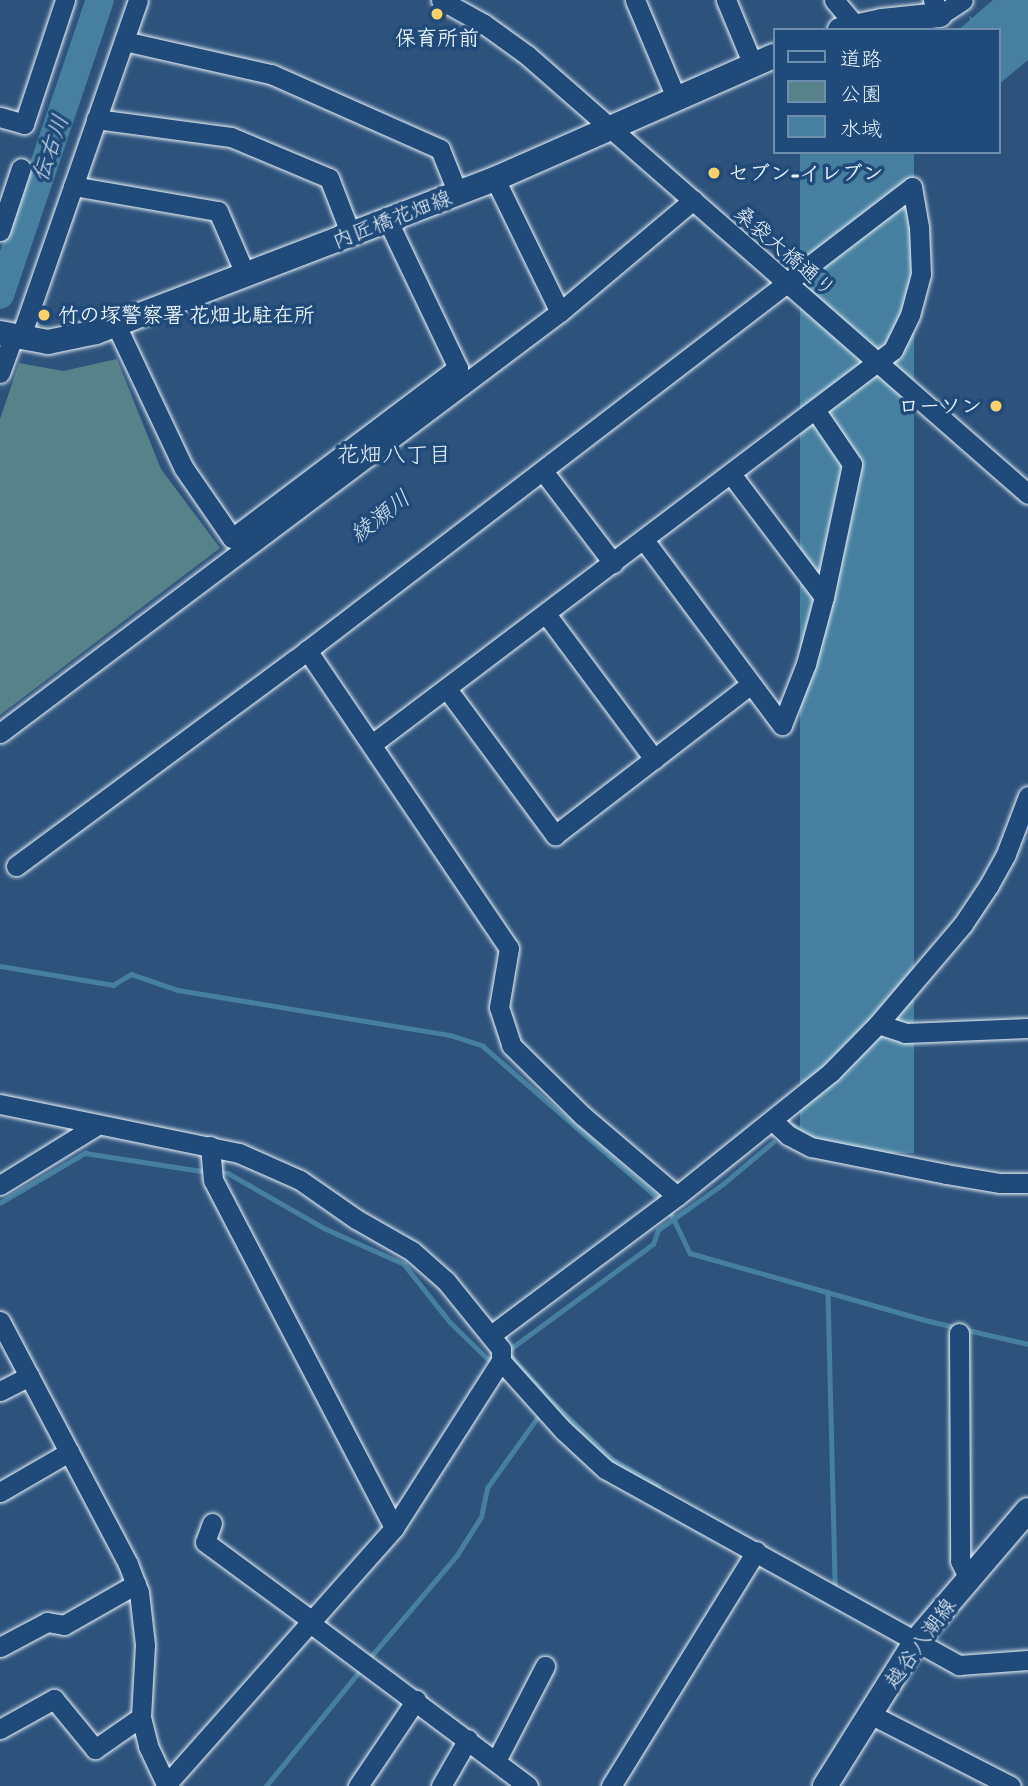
<!DOCTYPE html>
<meta charset="utf-8">
<style>
body{margin:0}
#map{position:relative;width:1028px;height:1786px;overflow:hidden;background:#2d527c;font-family:Itim,"Klee One",sans-serif}
div>[style]{position:absolute}
[style*='--x']{left:calc(var(--x)*1px);top:calc(var(--y)*1px);width:calc(var(--w)*1px);rotate:calc(var(--a)*1deg)}
.green>*{inset:0;background:#578289}
.water>*{inset:0;background:#467f9f;transform-origin:0 0}
.pier>*{inset:0;background:#2d527c}
.stream>*{height:4.5px;margin:-2.25px;padding:0 2.25px;transform-origin:2.25px;border-radius:2.25px;background:#467f9f}
.river>*{height:28px;margin:-14px;padding:0 14px;transform-origin:14px;border-radius:14px;background:#467f9f}
.roads{filter:drop-shadow(0 0 2px #e8f1f8) drop-shadow(0 0 2px #e8f1f8)}
.minor>*{height:19px;margin:-9.5px;padding:0 9.5px;transform-origin:9.5px;border-radius:9.5px;background:#1f4a7a}
.major>*{height:24px;margin:-12px;padding:0 12px;transform-origin:12px;border-radius:12px;background:#1f4a7a}
.dots>*{width:19px;height:19px;translate:-50% -50%;box-sizing:border-box;border:4px solid #1f4a7a;border-radius:50%}
span{translate:-50% -50%;white-space:nowrap;text-align:center;line-height:1.15;-webkit-text-stroke:7px #1f4a7a;paint-order:stroke}
.poi-label{font-size:21px;color:#e8f1f8;font-weight:700}
.left{translate:0 -50%;text-align:left}
.right{translate:-100% -50%;text-align:right}
.street-label{font-size:21px;color:#e8f1f8}
.water-label{font-size:23px;color:#d0e0eb;font-style:italic}
.neighbourhood-label{font-size:23px;color:#e8f1f8}
.legend{position:absolute;left:773px;top:28px;width:228px;height:126px;box-sizing:border-box;background:#1f4a7a;border:2px solid #6f8dac;margin:0;padding:9px 12px;list-style:none;font-size:21px;color:#e8f1f8}
.legend li{display:flex;align-items:center;gap:14px;height:35px}
.legend b{width:35px;border:2px solid #6f8dac}
</style>
<div id="map">
<div class="green">
<i style="clip-path:polygon(117px 359px,161px 469px,220px 548px,0 715px,0 419px,19px 363px,63px 371px)"></i>
</div>
<div class="water">
<i style="clip-path:polygon(993px 0,1028px 0,1028px 60px,998px 85px,998px 30px,958px 30px,970px 20px,969px 15px,972px 18px)"></i>
<i style="left:800px;top:152px;width:114px;height:1001px"></i>
</div>
<div class="pier">
<i style="clip-path:polygon(726px 204px,784px 253px,753px 277px,695px 227px)"></i>
</div>
<div class="stream">
<i style="--x:0;--y:966;--w:115;--a:9.5"></i>
<i style="--x:113;--y:985;--w:21;--a:-31"></i>
<i style="--x:131;--y:974;--w:50;--a:18.8"></i>
<i style="--x:178;--y:990;--w:276;--a:9.4"></i>
<i style="--x:450;--y:1035;--w:35;--a:18"></i>
<i style="--x:483;--y:1046;--w:235;--a:41"></i>
<i style="--x:793;--y:1125;--w:14;--a:34"></i>
<i style="--x:217;--y:1173;--w:11;--a:0"></i>
<i style="--x:228;--y:1173;--w:111;--a:29.8"></i>
<i style="--x:324;--y:1228;--w:88;--a:24.2"></i>
<i style="--x:404;--y:1264;--w:74;--a:51.6"></i>
<i style="--x:450;--y:1322;--w:54;--a:44.3"></i>
<i style="--x:489;--y:1360;--w:7;--a:-27"></i>
<i style="--x:0;--y:1203;--w:99;--a:-30.5"></i>
<i style="--x:85;--y:1153;--w:124;--a:8.8"></i>
<i style="--x:669;--y:1209;--w:49;--a:64.5"></i>
<i style="--x:690;--y:1253;--w:244;--a:15.9"></i>
<i style="--x:925;--y:1320;--w:106;--a:13.1"></i>
<i style="--x:828;--y:1292;--w:296;--a:88.6"></i>
<i style="--x:506;--y:1352;--w:182;--a:-36.3"></i>
<i style="--x:653;--y:1244;--w:15;--a:-70"></i>
<i style="--x:658;--y:1230;--w:80;--a:-35.3"></i>
<i style="--x:723;--y:1184;--w:65;--a:-40"></i>
<i style="--x:509;--y:1354;--w:62;--a:48.3"></i>
<i style="--x:550;--y:1400;--w:86;--a:43.6"></i>
<i style="--x:612;--y:1459;--w:54;--a:29.9"></i>
<i style="--x:368;--y:1660;--w:138;--a:-49.7"></i>
<i style="--x:457;--y:1555;--w:45;--a:-57.7"></i>
<i style="--x:481;--y:1517;--w:30;--a:-78"></i>
<i style="--x:487;--y:1488;--w:91;--a:-54.4"></i>
<i style="--x:266;--y:1786;--w:154;--a:-50.8"></i>
</div>
<div class="river">
<i style="--x:0;--y:295;--w:311;--a:-71.3"></i>
</div>
<div class="roads">
<div class="minor">
<i style="--x:441;--y:0;--w:49;--a:29.2"></i>
<i style="--x:484;--y:24;--w:53;--a:35.8"></i>
<i style="--x:527;--y:55;--w:666;--a:41.23"></i>
<i style="--x:635;--y:0;--w:108;--a:67.2"></i>
<i style="--x:726;--y:0;--w:70;--a:67.4"></i>
<i style="--x:834;--y:0;--w:34;--a:50"></i>
<i style="--x:933;--y:0;--w:17;--a:65"></i>
<i style="--x:940;--y:15;--w:27;--a:-33"></i>
<i style="--x:124;--y:41;--w:151;--a:12.7"></i>
<i style="--x:271;--y:74;--w:185;--a:23.9"></i>
<i style="--x:440;--y:149;--w:48;--a:68.2"></i>
<i style="--x:0;--y:117;--w:25;--a:16"></i>
<i style="--x:24;--y:124;--w:131;--a:-71.7"></i>
<i style="--x:96;--y:119;--w:136;--a:7.6"></i>
<i style="--x:231;--y:137;--w:106;--a:22.7"></i>
<i style="--x:329;--y:178;--w:61;--a:68.9"></i>
<i style="--x:495;--y:179;--w:148;--a:64"></i>
<i style="--x:73;--y:186;--w:147;--a:9.8"></i>
<i style="--x:218;--y:211;--w:71;--a:66.7"></i>
<i style="--x:0;--y:231;--w:66;--a:-71.6"></i>
<i style="--x:116;--y:325;--w:157;--a:64.7"></i>
<i style="--x:183;--y:467;--w:86;--a:55.4"></i>
<i style="--x:232;--y:538;--w:283;--a:-37"></i>
<i style="--x:458;--y:368;--w:163;--a:-115.5"></i>
<i style="--x:20;--y:339;--w:359;--a:-70.8"></i>
<i style="--x:0;--y:373;--w:38;--a:-70"></i>
<i style="--x:543;--y:471;--w:116;--a:52.7"></i>
<i style="--x:731;--y:474;--w:154;--a:52.9"></i>
<i style="--x:644;--y:540;--w:231;--a:53.3"></i>
<i style="--x:546;--y:614;--w:181;--a:53.3"></i>
<i style="--x:307;--y:650;--w:360;--a:55.9"></i>
<i style="--x:509;--y:948;--w:60;--a:99.6"></i>
<i style="--x:499;--y:1007;--w:40;--a:72"></i>
<i style="--x:511;--y:1045;--w:101;--a:44.6"></i>
<i style="--x:583;--y:1116;--w:123;--a:40.4"></i>
<i style="--x:447;--y:689;--w:182;--a:53.5"></i>
<i style="--x:555;--y:835;--w:247;--a:-37.6"></i>
<i style="--x:782;--y:725;--w:66;--a:-68.5"></i>
<i style="--x:806;--y:664;--w:69;--a:-75"></i>
<i style="--x:824;--y:597;--w:136;--a:-78.1"></i>
<i style="--x:852;--y:464;--w:64;--a:-124.2"></i>
<i style="--x:0;--y:733;--w:701;--a:-36.94"></i>
<i style="--x:560;--y:312;--w:174;--a:-40.1"></i>
<i style="--x:16;--y:866;--w:348;--a:-36.5"></i>
<i style="--x:296;--y:659;--w:776;--a:-37.46"></i>
<i style="--x:912;--y:187;--w:41;--a:80.1"></i>
<i style="--x:919;--y:227;--w:47;--a:87.6"></i>
<i style="--x:921;--y:274;--w:42;--a:105"></i>
<i style="--x:910;--y:315;--w:39;--a:116"></i>
<i style="--x:893;--y:350;--w:653;--a:142.9"></i>
<i style="--x:878;--y:1024;--w:28;--a:18"></i>
<i style="--x:905;--y:1033;--w:123;--a:-2.3"></i>
<i style="--x:0;--y:1104;--w:244;--a:11.6"></i>
<i style="--x:239;--y:1153;--w:67;--a:23.9"></i>
<i style="--x:300;--y:1180;--w:68;--a:34.9"></i>
<i style="--x:356;--y:1219;--w:64;--a:29.7"></i>
<i style="--x:412;--y:1251;--w:45;--a:41.4"></i>
<i style="--x:446;--y:1281;--w:87;--a:51"></i>
<i style="--x:501;--y:1349;--w:12;--a:90"></i>
<i style="--x:501;--y:1361;--w:93;--a:48.1"></i>
<i style="--x:563;--y:1430;--w:57;--a:42.9"></i>
<i style="--x:605;--y:1469;--w:405;--a:29"></i>
<i style="--x:959;--y:1665;--w:69;--a:-4.1"></i>
<i style="--x:773;--y:1121;--w:21;--a:43"></i>
<i style="--x:788;--y:1135;--w:26;--a:28"></i>
<i style="--x:811;--y:1147;--w:138;--a:11.3"></i>
<i style="--x:946;--y:1174;--w:55;--a:9.5"></i>
<i style="--x:1000;--y:1183;--w:28;--a:0"></i>
<i style="--x:210;--y:1146;--w:34;--a:85"></i>
<i style="--x:213;--y:1180;--w:392;--a:62.5"></i>
<i style="--x:0;--y:1185;--w:114;--a:-31.7"></i>
<i style="--x:0;--y:1321;--w:275;--a:62.2"></i>
<i style="--x:128;--y:1564;--w:30;--a:69"></i>
<i style="--x:139;--y:1592;--w:53;--a:83.5"></i>
<i style="--x:145;--y:1645;--w:72;--a:93.2"></i>
<i style="--x:141;--y:1717;--w:30;--a:76"></i>
<i style="--x:148;--y:1746;--w:42;--a:64.7"></i>
<i style="--x:959;--y:1333;--w:228;--a:89.7"></i>
<i style="--x:960;--y:1561;--w:20;--a:63"></i>
<i style="--x:491;--y:1335;--w:232;--a:-36.8"></i>
<i style="--x:677;--y:1196;--w:198;--a:-38.8"></i>
<i style="--x:831;--y:1072;--w:67;--a:-45.6"></i>
<i style="--x:878;--y:1024;--w:131;--a:-49.6"></i>
<i style="--x:963;--y:924;--w:47;--a:-56.3"></i>
<i style="--x:989;--y:885;--w:35;--a:-61"></i>
<i style="--x:1006;--y:854;--w:62;--a:-69.2"></i>
<i style="--x:0;--y:1391;--w:33;--a:-27"></i>
<i style="--x:0;--y:1492;--w:80;--a:-30.1"></i>
<i style="--x:212;--y:1523;--w:20;--a:110"></i>
<i style="--x:205;--y:1542;--w:133;--a:36.4"></i>
<i style="--x:310;--y:1623;--w:272;--a:36.8"></i>
<i style="--x:0;--y:1647;--w:53;--a:-28"></i>
<i style="--x:47;--y:1622;--w:17;--a:10"></i>
<i style="--x:64;--y:1625;--w:83;--a:-29.7"></i>
<i style="--x:870;--y:1714;--w:158;--a:27.1"></i>
<i style="--x:0;--y:1729;--w:62;--a:-29.1"></i>
<i style="--x:54;--y:1699;--w:65;--a:50.6"></i>
<i style="--x:95;--y:1749;--w:56;--a:-34.8"></i>
<i style="--x:496;--y:1761;--w:107;--a:-62.7"></i>
<i style="--x:165;--y:1786;--w:345;--a:-48.4"></i>
<i style="--x:394;--y:1528;--w:198;--a:-57.4"></i>
<i style="--x:358;--y:1786;--w:104;--a:-56"></i>
<i style="--x:441;--y:1786;--w:54;--a:-60.1"></i>
<i style="--x:611;--y:1786;--w:276;--a:-58.3"></i>
</div>
<div class="major">
<i style="--x:840;--y:30;--w:43;--a:-12.1"></i>
<i style="--x:882;--y:21;--w:58;--a:-5.9"></i>
<i style="--x:0;--y:333;--w:49;--a:10.6"></i>
<i style="--x:48;--y:342;--w:49;--a:-11.8"></i>
<i style="--x:96;--y:332;--w:427;--a:-21"></i>
<i style="--x:495;--y:179;--w:305;--a:-23.8"></i>
<i style="--x:825;--y:1786;--w:171;--a:-57.9"></i>
<i style="--x:916;--y:1641;--w:172;--a:-49.5"></i>
</div>
</div>
<div class="dots">
<i style="left:437px;top:14px;background:#ffd166"></i>
<i style="left:714px;top:173px;background:#ffd166"></i>
<i style="left:44px;top:315px;background:#ffd166"></i>
<i style="left:996px;top:406px;background:#ffd166"></i>
</div>
<div class="poi-label">
<span style="left:437px;top:38px">保育所前</span>
<span class="left" style="left:728px;top:173px">セブン-イレブン</span>
<span class="left" style="left:58px;top:315px">竹の塚警察署 花畑北駐在所</span>
<span class="right" style="left:982px;top:406px">ローソン</span>
</div>
<div class="street-label">
<span style="left:392px;top:219px;rotate:-21deg">内匠橋花畑線</span>
<span style="left:785px;top:251px;rotate:41deg">桑袋大橋通り</span>
<span style="left:920px;top:1643px;rotate:-54deg">越谷八潮線</span>
</div>
<div class="water-label">
<span style="left:50px;top:148px;rotate:-71deg">伝右川</span>
<span style="left:380px;top:516px;rotate:-38deg">綾瀬川</span>
</div>
<div class="neighbourhood-label">
<span style="left:394px;top:454px">花畑八丁目</span>
</div>
<ul class="legend">
<li><b style="height:9px;background:#1f4a7a"></b>道路</li>
<li><b style="height:19px;background:#578289"></b>公園</li>
<li><b style="height:19px;background:#467f9f"></b>水域</li>
</ul>
</div>
